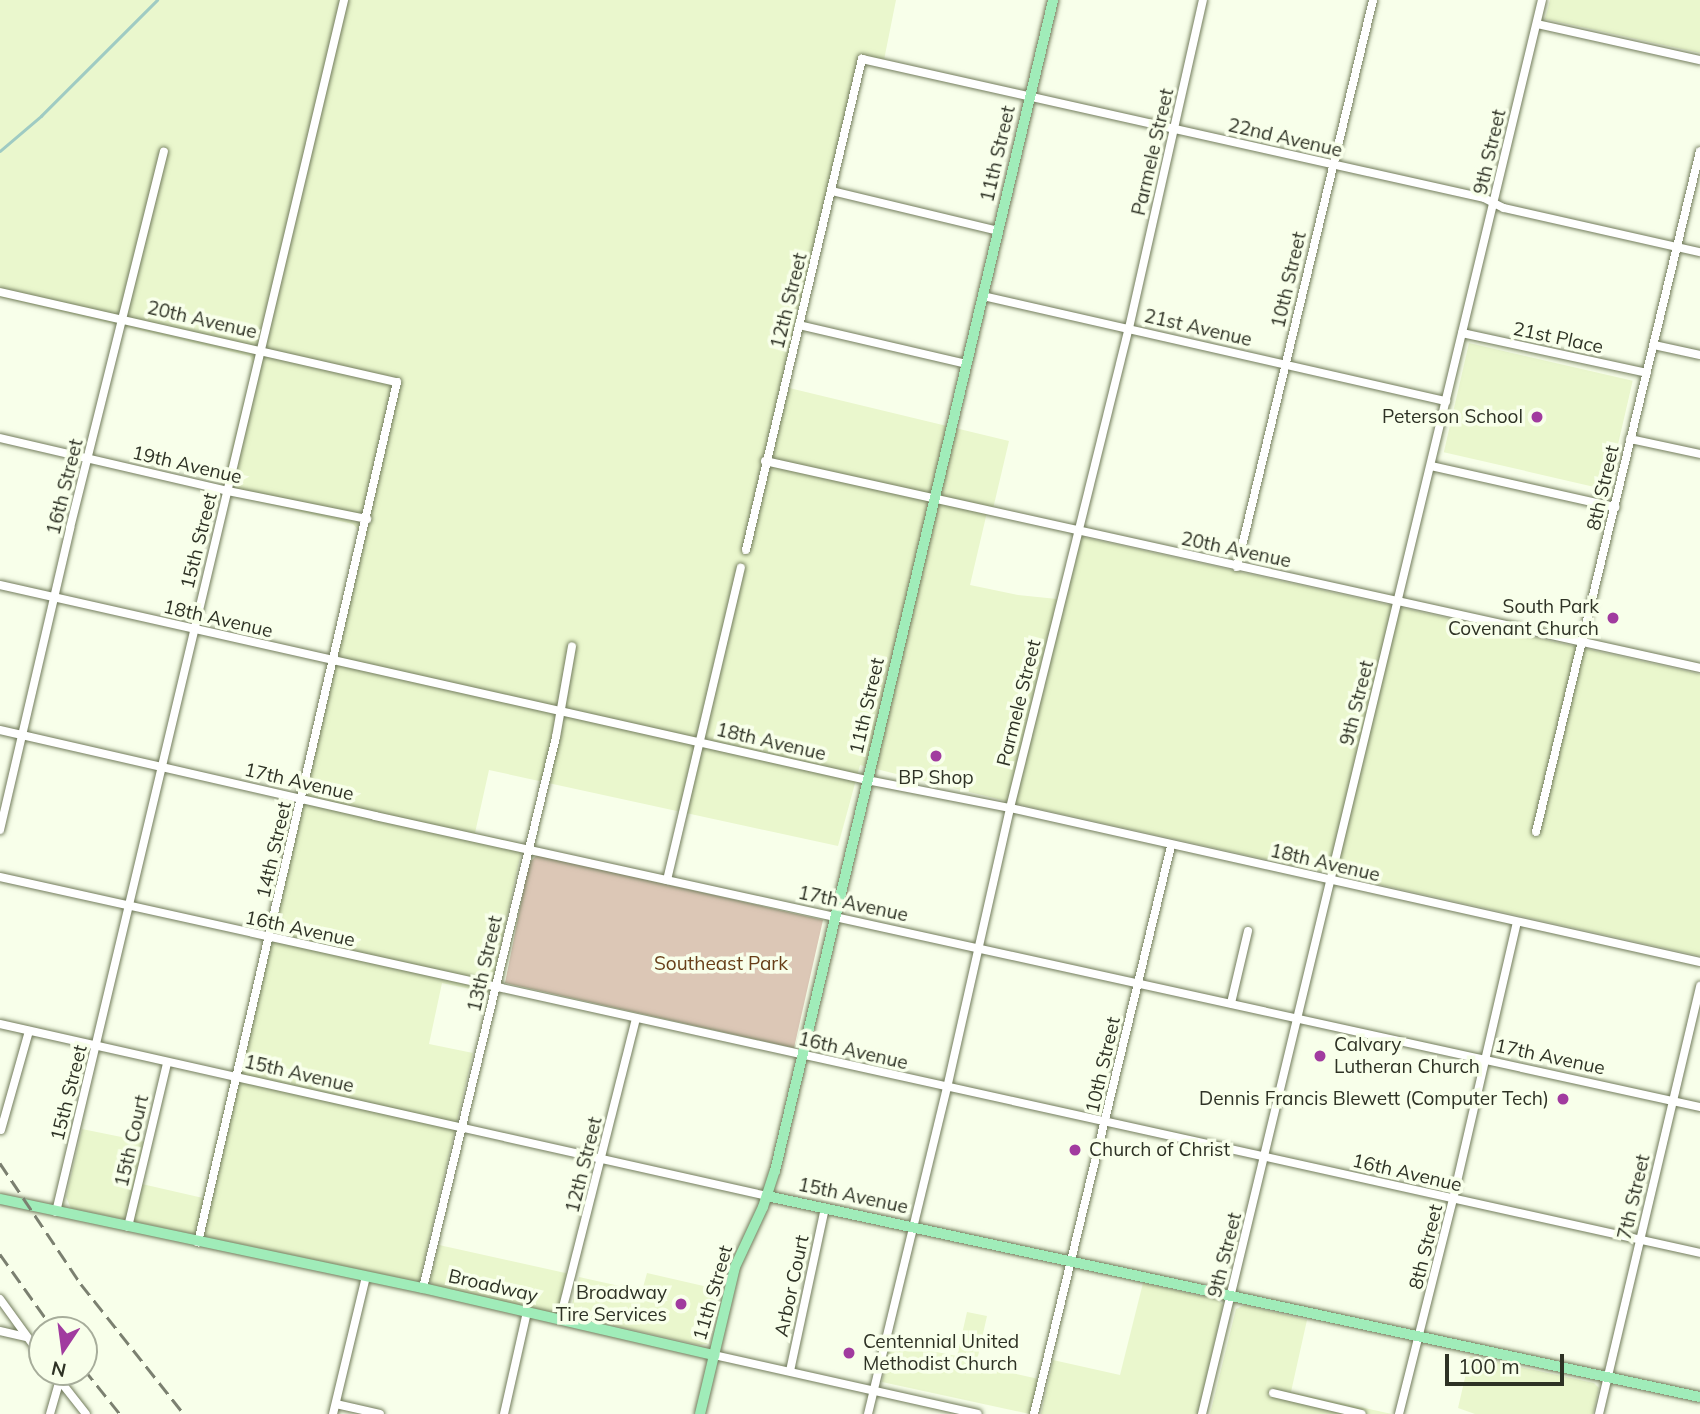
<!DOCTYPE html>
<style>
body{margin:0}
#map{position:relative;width:1700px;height:1414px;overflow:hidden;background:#f8ffea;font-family:Mulish,sans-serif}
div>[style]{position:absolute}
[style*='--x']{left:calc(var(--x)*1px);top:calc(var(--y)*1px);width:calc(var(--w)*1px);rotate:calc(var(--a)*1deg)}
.built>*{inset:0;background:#eaf7cd;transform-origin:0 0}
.green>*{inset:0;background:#dcc7b6}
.stream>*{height:2.5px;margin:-1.25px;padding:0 1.25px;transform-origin:1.25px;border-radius:1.25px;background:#9fcbc3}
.roads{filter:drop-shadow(0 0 2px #727c5c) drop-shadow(0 0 2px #727c5c)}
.minor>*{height:8px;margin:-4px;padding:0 4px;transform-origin:4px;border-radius:4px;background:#fff}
.major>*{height:10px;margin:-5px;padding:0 5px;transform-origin:5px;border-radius:5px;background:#a0ecb9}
.rail>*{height:2.5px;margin-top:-1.25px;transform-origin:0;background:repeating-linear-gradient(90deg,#7b8070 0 14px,transparent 0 21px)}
.dots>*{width:19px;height:19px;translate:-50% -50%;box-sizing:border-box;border:4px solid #f8ffea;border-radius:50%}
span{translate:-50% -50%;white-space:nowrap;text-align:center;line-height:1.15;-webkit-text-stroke:7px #f8ffea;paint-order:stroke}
.street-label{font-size:19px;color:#2e3225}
.poi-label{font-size:19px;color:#2e3225}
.right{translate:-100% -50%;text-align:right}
.left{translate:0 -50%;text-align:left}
.park-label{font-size:19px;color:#673e18}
.north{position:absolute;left:28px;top:1316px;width:70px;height:70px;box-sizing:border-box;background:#f8ffea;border:2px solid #a7ad9b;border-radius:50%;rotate:193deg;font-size:19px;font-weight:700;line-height:28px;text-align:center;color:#2e3225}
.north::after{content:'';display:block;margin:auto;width:24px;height:32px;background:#a13b9f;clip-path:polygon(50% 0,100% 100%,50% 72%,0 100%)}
.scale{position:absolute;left:1445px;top:1354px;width:119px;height:32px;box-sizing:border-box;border:4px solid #2e3225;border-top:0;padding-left:9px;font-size:21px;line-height:24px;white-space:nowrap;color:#2e3225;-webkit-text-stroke:5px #f8ffea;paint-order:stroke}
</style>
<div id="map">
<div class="built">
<i style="clip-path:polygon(0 0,896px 0,884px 60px,859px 59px,857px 64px,781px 386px,1009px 441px,993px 509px,988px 508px,970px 585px,1018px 595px,1057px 599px,1074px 535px,1700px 674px,1700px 956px,1030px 807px,860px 765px,838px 846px,489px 770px,475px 833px,523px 844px,490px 993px,442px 983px,429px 1044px,473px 1053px,419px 1282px,71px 1208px,66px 1197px,82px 1129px,151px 1143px,142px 1184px,203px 1198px,360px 532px,353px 524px,221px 493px,253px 364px,250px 356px,0 297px)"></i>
<i style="clip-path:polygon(1550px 0,1700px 0,1700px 53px,1545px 19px)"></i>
<i style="left:1469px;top:343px;width:168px;height:112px;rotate:13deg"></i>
<i style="clip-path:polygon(439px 1245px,570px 1274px,559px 1311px,553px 1313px,435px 1287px,430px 1281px)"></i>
<i style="clip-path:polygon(647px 1273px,721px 1290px,708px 1344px,699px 1345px,572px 1316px,571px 1308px,579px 1277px,642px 1291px)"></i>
<i style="clip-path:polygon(1143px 1283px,1218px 1300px,1223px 1305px,1198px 1414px,1041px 1414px,1053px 1360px,1120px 1375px)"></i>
<i style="clip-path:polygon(1244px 1305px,1307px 1320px,1291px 1392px,1392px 1414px,1210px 1414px,1236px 1309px)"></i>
<i style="clip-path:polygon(967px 1312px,987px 1316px,976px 1365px,1039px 1379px,1030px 1414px,882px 1382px,890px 1343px,957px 1356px)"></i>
<i style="clip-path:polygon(1470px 1356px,1594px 1383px,1599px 1388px,1593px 1414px,1475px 1414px,1458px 1408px)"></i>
</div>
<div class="green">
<i style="clip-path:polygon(537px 855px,823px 920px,794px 1048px,505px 983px,529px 863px)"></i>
</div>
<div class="stream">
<i style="--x:0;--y:151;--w:54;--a:-40.5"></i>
<i style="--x:41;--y:116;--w:164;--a:-45"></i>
</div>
<div class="roads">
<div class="minor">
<i style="--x:1537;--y:24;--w:167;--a:12.5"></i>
<i style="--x:832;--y:191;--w:171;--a:13.5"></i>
<i style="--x:0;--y:292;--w:407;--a:12.8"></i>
<i style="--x:397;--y:382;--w:883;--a:103.03"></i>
<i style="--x:983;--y:296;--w:475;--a:12.8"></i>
<i style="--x:799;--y:325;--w:172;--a:13.1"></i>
<i style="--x:1462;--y:333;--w:189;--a:12.2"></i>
<i style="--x:1654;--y:345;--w:47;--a:12.3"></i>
<i style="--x:0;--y:438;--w:234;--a:13.1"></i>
<i style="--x:228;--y:491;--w:142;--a:11.4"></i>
<i style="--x:1630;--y:439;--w:72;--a:12.1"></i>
<i style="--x:765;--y:461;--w:958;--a:12.48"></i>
<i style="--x:1431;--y:466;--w:189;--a:12.6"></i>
<i style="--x:746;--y:550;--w:505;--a:-76.71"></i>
<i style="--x:862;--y:59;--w:637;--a:12.6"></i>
<i style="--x:1484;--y:198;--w:22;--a:27"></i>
<i style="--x:1504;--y:208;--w:201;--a:12.7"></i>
<i style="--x:1237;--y:567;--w:583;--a:-76.51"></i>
<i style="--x:0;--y:585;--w:889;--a:12.68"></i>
<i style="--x:867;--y:780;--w:146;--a:11.1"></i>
<i style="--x:1010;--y:808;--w:707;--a:12.58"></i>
<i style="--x:0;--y:730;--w:385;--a:12.9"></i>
<i style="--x:375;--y:816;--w:1357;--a:12.39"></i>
<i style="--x:0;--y:830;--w:310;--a:-76.9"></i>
<i style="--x:70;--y:528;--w:388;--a:-76"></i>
<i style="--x:1536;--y:832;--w:700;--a:-76.46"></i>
<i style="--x:0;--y:877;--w:1741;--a:12.47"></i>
<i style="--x:667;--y:880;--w:321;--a:-76.7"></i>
<i style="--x:1231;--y:1003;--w:74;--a:-76.7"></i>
<i style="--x:0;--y:1024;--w:786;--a:12.64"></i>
<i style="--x:1;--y:1130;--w:103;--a:-74.2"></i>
<i style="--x:56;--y:1212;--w:1246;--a:-76.63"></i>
<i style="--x:128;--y:1227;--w:169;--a:-76.6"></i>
<i style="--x:423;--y:1288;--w:567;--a:-76.43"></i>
<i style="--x:556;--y:737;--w:92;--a:-80"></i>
<i style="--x:0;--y:1299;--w:72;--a:54.1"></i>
<i style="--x:560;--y:1319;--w:309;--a:-75.8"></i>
<i style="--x:0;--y:1331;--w:27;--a:13"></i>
<i style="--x:714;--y:1355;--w:270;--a:12.6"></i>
<i style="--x:790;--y:1371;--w:167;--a:-77.9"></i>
<i style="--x:53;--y:1372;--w:53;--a:51.8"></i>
<i style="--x:1273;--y:1393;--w:91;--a:13.3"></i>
<i style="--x:336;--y:1404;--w:45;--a:12.8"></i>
<i style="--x:50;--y:1414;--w:35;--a:-74"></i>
<i style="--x:333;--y:1414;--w:141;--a:-76.5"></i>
<i style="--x:504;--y:1414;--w:105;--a:-77.3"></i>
<i style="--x:868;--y:1414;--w:335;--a:-76.4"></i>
<i style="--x:947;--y:1088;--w:287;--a:-77.3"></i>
<i style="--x:1010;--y:808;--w:495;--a:-76.1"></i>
<i style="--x:1129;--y:328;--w:336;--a:-77.3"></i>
<i style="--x:1034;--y:1414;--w:584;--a:-76.44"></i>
<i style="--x:1202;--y:1414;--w:1454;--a:-76.48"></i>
<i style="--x:1399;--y:1414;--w:222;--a:-75.9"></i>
<i style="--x:1453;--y:1199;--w:284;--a:-77"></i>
<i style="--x:1599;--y:1414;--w:440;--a:-76.7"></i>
</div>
<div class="major">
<i style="--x:767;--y:1196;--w:954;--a:12.16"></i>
<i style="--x:0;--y:1199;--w:432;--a:11.9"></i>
<i style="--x:423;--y:1288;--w:299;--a:13"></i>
<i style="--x:700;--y:1414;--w:151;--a:-76.6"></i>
<i style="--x:735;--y:1267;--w:66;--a:-65"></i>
<i style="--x:763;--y:1207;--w:38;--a:-72"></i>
<i style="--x:775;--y:1171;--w:1204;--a:-76.64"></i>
</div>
</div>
<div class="rail">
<i style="--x:0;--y:1163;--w:146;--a:56.2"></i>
<i style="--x:81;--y:1284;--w:166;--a:51.6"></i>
<i style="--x:0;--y:1254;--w:93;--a:54.6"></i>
<i style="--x:84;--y:1369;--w:58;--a:51.3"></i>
</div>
<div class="dots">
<i style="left:1537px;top:417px;background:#a13b9f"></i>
<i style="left:1613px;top:618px;background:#a13b9f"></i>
<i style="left:936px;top:756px;background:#a13b9f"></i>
<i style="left:1320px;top:1056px;background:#a13b9f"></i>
<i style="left:1563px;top:1099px;background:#a13b9f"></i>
<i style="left:1075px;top:1150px;background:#a13b9f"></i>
<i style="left:681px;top:1304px;background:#a13b9f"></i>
<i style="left:849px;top:1353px;background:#a13b9f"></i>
</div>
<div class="street-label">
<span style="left:1285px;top:138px;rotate:13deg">22nd Avenue</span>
<span style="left:1153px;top:152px;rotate:-77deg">Parmele Street</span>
<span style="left:1490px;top:152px;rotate:-77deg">9th Street</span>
<span style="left:998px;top:154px;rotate:-77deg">11th Street</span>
<span style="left:1289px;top:280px;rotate:-77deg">10th Street</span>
<span style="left:789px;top:301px;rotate:-76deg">12th Street</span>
<span style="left:202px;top:320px;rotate:13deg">20th Avenue</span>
<span style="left:1198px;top:328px;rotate:13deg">21st Avenue</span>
<span style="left:1558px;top:338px;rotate:12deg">21st Place</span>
<span style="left:187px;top:465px;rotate:13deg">19th Avenue</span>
<span style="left:65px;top:487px;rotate:-76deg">16th Street</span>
<span style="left:1603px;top:488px;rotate:-77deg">8th Street</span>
<span style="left:199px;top:541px;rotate:-76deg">15th Street</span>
<span style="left:1236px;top:550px;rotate:12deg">20th Avenue</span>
<span style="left:218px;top:619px;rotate:13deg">18th Avenue</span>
<span style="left:1019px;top:703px;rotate:-76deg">Parmele Street</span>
<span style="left:1357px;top:703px;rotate:-76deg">9th Street</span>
<span style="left:867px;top:706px;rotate:-77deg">11th Street</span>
<span style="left:771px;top:742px;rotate:13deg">18th Avenue</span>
<span style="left:299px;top:782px;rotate:13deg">17th Avenue</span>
<span style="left:274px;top:850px;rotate:-77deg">14th Street</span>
<span style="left:1325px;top:863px;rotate:13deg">18th Avenue</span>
<span style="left:853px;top:904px;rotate:12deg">17th Avenue</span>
<span style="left:300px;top:929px;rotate:12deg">16th Avenue</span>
<span style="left:485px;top:964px;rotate:-77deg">13th Street</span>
<span style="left:853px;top:1051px;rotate:13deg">16th Avenue</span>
<span style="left:1550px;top:1057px;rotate:12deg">17th Avenue</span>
<span style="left:1103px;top:1065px;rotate:-77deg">10th Street</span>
<span style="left:299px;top:1074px;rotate:13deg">15th Avenue</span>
<span style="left:69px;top:1093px;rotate:-76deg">15th Street</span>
<span style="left:132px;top:1141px;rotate:-77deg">15th Court</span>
<span style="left:584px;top:1165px;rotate:-76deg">12th Street</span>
<span style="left:1407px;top:1173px;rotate:13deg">16th Avenue</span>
<span style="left:853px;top:1196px;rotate:12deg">15th Avenue</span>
<span style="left:1634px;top:1197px;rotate:-77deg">7th Street</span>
<span style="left:1426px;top:1247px;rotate:-76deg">8th Street</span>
<span style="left:1225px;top:1255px;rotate:-76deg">9th Street</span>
<span style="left:493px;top:1286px;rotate:13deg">Broadway</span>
<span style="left:792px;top:1286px;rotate:-78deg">Arbor Court</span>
<span style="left:713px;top:1293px;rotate:-74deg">11th Street</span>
</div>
<div class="poi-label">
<span class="right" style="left:1523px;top:417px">Peterson School</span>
<span class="right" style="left:1599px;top:618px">South Park<br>Covenant Church</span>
<span style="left:936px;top:778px">BP Shop</span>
<span class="left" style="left:1334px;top:1056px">Calvary<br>Lutheran Church</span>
<span class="right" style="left:1549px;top:1099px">Dennis Francis Blewett (Computer Tech)</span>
<span class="left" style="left:1089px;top:1150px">Church of Christ</span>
<span class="right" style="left:667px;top:1304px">Broadway<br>Tire Services</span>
<span class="left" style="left:863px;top:1353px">Centennial United<br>Methodist Church</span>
</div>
<div class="park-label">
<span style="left:721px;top:964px">Southeast Park</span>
</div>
<div class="north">N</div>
<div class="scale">100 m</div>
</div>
